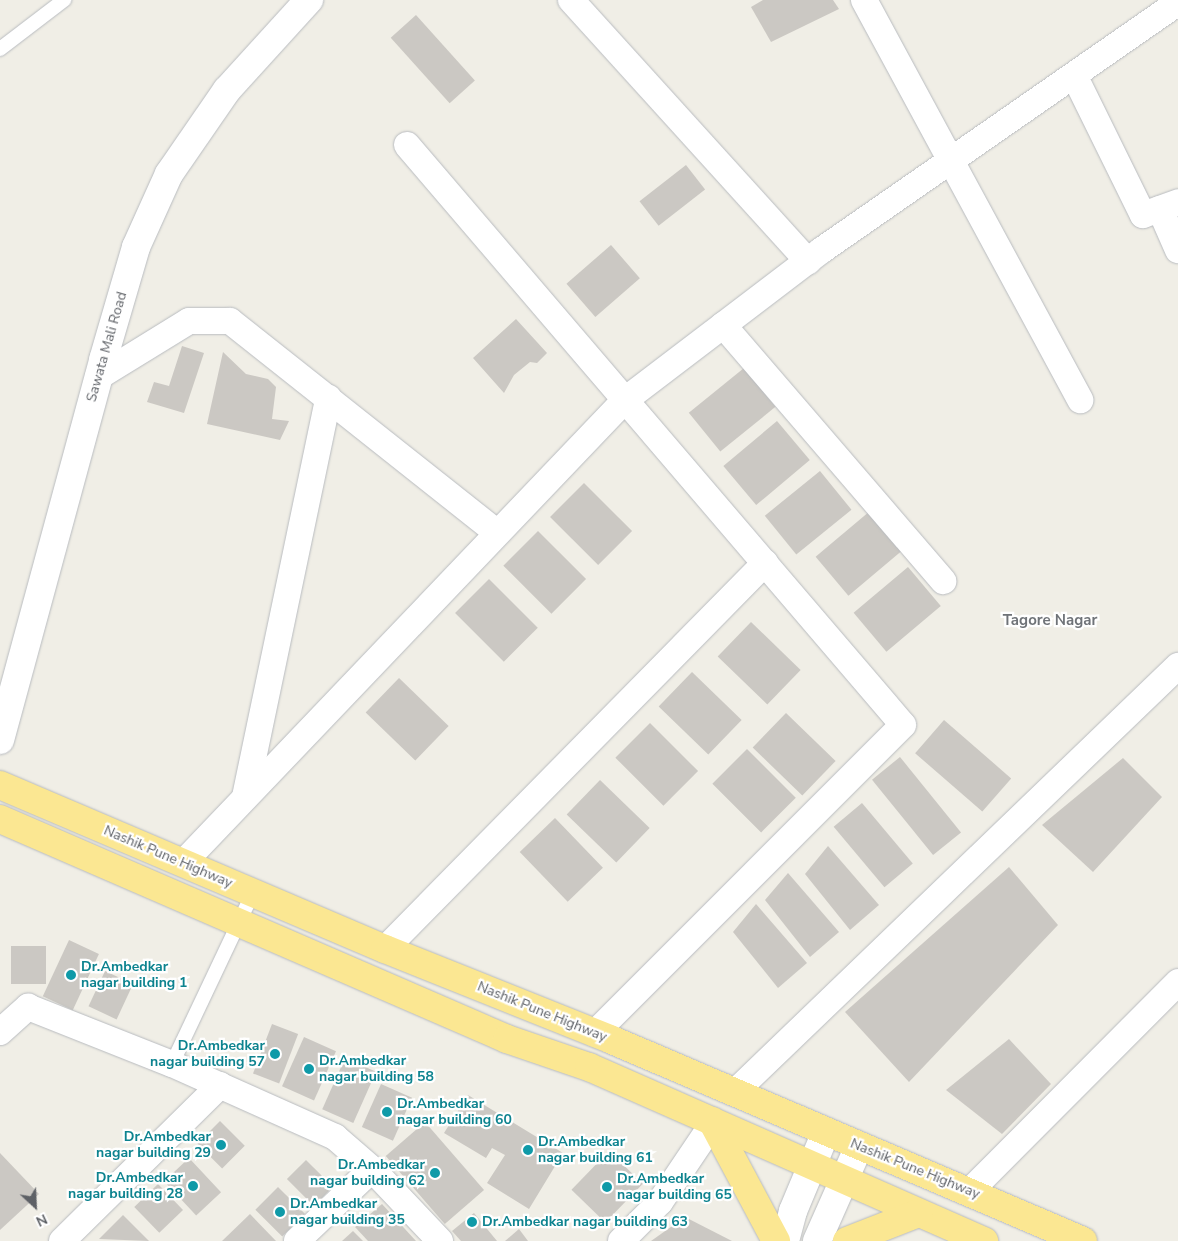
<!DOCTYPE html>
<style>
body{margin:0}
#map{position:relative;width:1178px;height:1241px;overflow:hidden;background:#f0eee6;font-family:"Nunito Sans",sans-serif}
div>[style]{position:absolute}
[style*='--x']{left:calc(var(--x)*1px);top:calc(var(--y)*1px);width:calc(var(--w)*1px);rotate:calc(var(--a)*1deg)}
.building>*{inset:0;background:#cbc8c3;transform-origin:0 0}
.roads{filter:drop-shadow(0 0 1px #b8bbbf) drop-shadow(0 0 1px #b8bbbf)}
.lane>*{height:14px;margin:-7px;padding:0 7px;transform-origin:7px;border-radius:7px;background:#fff}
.street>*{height:26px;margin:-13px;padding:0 13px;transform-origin:13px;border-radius:13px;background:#fff}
.secondary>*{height:28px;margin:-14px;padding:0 14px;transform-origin:14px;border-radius:14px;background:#fff}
.highway>*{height:28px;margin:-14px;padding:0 14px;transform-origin:14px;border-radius:14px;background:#fbe792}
.dots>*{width:14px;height:14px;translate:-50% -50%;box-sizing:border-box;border:2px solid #fff;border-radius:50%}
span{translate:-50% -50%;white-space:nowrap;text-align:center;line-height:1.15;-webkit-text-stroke:4.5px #fff;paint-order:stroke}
.street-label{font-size:14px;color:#5e6166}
.culture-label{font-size:14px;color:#0d838f;font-weight:700}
.left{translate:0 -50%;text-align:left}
.right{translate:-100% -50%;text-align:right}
.neighbourhood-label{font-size:15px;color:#6f7378;font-weight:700}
.north{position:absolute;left:10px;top:1181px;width:50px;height:50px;-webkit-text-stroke:4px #fff;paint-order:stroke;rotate:155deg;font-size:14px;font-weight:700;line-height:20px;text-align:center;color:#5e6166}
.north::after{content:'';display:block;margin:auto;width:18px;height:22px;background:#5e6166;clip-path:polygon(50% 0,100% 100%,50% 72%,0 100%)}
</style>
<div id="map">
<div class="building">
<i style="clip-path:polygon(763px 0,833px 0,839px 9px,771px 42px,751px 7px)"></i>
<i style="left:416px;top:15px;width:88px;height:34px;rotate:48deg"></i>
<i style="left:686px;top:165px;width:31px;height:59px;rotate:52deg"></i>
<i style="left:611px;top:245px;width:44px;height:59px;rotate:49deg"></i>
<i style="clip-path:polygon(516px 319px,547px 353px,537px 363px,530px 362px,514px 375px,504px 393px,473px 358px)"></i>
<i style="clip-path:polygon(182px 346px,204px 353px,184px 413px,147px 402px,154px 382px,169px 386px)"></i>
<i style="clip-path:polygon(223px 352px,246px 374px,268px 379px,276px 387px,272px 419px,289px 421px,280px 440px,207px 424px)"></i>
<i style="left:744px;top:368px;width:50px;height:71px;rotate:51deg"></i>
<i style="left:777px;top:421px;width:51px;height:70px;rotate:50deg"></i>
<i style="left:820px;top:471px;width:50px;height:71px;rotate:51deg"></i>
<i style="left:584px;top:483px;width:68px;height:48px;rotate:45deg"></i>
<i style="left:870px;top:511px;width:51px;height:71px;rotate:50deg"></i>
<i style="left:538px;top:531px;width:68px;height:49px;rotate:45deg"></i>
<i style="left:908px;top:567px;width:51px;height:71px;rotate:50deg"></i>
<i style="left:489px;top:579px;width:69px;height:48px;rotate:45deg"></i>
<i style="left:751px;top:622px;width:69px;height:48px;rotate:44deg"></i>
<i style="left:692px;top:672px;width:69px;height:48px;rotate:44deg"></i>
<i style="left:399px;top:678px;width:69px;height:48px;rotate:44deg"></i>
<i style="left:786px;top:713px;width:69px;height:48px;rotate:44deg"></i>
<i style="left:944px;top:720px;width:89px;height:44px;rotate:41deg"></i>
<i style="left:650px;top:723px;width:68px;height:49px;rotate:45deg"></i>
<i style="left:747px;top:749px;width:69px;height:49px;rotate:45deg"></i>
<i style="left:900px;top:757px;width:97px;height:36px;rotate:51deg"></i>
<i style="clip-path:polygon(1123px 758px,1162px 797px,1093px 872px,1042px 825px)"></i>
<i style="left:600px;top:780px;width:69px;height:48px;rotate:44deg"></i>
<i style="left:862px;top:803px;width:79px;height:37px;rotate:50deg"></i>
<i style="left:555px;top:818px;width:69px;height:49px;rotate:46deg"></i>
<i style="clip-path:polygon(828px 846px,879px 905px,850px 930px,805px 874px)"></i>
<i style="clip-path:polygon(1009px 867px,1058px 925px,909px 1082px,845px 1012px)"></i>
<i style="clip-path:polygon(788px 873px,839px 932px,810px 957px,765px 900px)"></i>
<i style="clip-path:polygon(756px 904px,807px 963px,778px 988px,733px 932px)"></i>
<i style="left:69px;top:940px;width:33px;height:62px;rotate:25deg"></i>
<i style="left:11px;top:946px;width:35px;height:38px"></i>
<i style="left:105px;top:971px;width:31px;height:39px;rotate:25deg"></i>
<i style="left:272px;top:1024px;width:28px;height:53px;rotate:21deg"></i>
<i style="left:304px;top:1037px;width:35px;height:54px;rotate:24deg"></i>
<i style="clip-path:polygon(1009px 1039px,1051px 1084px,1002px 1134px,946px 1090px)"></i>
<i style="left:345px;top:1058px;width:34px;height:56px;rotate:24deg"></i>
<i style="left:381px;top:1084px;width:34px;height:47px;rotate:24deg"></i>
<i style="clip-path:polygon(468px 1095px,563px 1153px,529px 1209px,487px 1183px,505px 1155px,492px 1148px,486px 1158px,444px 1133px)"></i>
<i style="left:220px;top:1121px;width:35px;height:32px;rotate:45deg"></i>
<i style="left:425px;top:1122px;width:90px;height:52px;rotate:49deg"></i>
<i style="left:609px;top:1151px;width:47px;height:54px;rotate:44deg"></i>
<i style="clip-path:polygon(0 1153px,39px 1194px,0 1230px)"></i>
<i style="left:189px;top:1158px;width:47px;height:34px;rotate:47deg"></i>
<i style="left:306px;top:1160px;width:38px;height:27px;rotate:45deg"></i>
<i style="left:158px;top:1184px;width:36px;height:33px;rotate:46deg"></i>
<i style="left:278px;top:1187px;width:38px;height:32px;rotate:45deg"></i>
<i style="clip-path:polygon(382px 1204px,416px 1241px,368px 1241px,355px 1227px)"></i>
<i style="clip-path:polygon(474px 1213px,497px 1241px,461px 1241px,452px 1231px)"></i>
<i style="clip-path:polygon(250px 1214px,276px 1241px,222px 1241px)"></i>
<i style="clip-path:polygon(123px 1215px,149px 1241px,99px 1239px)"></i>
<i style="clip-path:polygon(685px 1217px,732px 1241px,651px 1241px)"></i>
<i style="clip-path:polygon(519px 1229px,528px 1241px,505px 1241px)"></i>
<i style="clip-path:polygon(353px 1231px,363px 1241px,342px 1241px)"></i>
</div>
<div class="roads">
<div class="lane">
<i style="--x:0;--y:49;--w:81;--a:-37.4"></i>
<i style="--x:172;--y:1064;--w:189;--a:-64.7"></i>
</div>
<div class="street">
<i style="--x:571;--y:0;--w:353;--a:47.8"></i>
<i style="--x:864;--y:0;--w:455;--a:61.6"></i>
<i style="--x:1075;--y:77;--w:154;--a:63.8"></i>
<i style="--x:1143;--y:215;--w:37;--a:-20"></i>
<i style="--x:407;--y:145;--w:763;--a:49.46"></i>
<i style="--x:903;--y:725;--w:436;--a:135"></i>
<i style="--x:1160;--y:209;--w:45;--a:66.3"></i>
<i style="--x:723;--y:325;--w:338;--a:49.3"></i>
<i style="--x:98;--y:377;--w:107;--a:-31.6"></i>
<i style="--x:189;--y:321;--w:41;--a:0"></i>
<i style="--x:230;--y:321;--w:340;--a:38.4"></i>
<i style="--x:245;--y:797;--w:408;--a:-78.2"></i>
<i style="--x:183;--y:863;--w:640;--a:-46.33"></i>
<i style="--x:625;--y:400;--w:248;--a:-37.3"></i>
<i style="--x:822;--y:250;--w:433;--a:-34.8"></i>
<i style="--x:385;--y:949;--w:542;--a:-45.45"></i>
<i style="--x:0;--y:1032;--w:38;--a:-42"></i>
<i style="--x:28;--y:1007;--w:155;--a:21.6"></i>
<i style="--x:172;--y:1064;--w:179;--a:24.1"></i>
<i style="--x:335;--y:1137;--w:49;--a:40.9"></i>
<i style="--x:372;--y:1169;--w:104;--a:136.2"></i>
<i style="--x:735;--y:1092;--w:615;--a:-43.88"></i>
<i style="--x:372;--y:1169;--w:99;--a:46.6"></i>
<i style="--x:970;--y:1191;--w:295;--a:-45.1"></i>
<i style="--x:62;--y:1241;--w:222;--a:-44.6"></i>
<i style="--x:621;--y:1241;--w:55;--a:-45"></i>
<i style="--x:660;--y:1202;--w:95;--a:-56.1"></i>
</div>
<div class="secondary">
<i style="--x:0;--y:740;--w:394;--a:-74.8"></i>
<i style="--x:103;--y:360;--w:118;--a:-73.7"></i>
<i style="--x:136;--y:247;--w:80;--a:-65.7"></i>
<i style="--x:169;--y:174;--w:102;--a:-55.4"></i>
<i style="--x:227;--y:90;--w:122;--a:-47.7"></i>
<i style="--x:785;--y:1241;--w:31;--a:-75"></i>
<i style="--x:793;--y:1211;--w:86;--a:-67.3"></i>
<i style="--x:817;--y:1241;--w:104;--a:-66.1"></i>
</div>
<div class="highway">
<i style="--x:0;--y:785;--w:418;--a:23.1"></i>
<i style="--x:385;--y:949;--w:245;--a:21.8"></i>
<i style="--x:612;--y:1040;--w:512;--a:23.11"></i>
<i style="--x:0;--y:819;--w:553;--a:23.46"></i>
<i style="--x:507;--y:1039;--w:87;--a:18.9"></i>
<i style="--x:589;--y:1067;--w:432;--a:23.8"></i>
<i style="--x:712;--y:1121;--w:136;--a:61.9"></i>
<i style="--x:847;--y:1241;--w:77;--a:-21.3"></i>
</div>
</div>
<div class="dots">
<i style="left:71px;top:975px;background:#0f9aa8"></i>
<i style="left:275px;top:1054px;background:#0f9aa8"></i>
<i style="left:309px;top:1069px;background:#0f9aa8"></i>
<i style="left:387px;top:1112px;background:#0f9aa8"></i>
<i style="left:221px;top:1145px;background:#0f9aa8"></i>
<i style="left:528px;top:1150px;background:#0f9aa8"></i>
<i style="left:435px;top:1173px;background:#0f9aa8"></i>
<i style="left:193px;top:1186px;background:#0f9aa8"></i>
<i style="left:607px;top:1187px;background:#0f9aa8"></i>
<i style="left:280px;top:1212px;background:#0f9aa8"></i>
<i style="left:472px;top:1222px;background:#0f9aa8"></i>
</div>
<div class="street-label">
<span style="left:107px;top:347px;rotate:-74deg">Sawata Mali Road</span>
<span style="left:168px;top:857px;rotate:23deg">Nashik Pune Highway</span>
<span style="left:542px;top:1012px;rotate:22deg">Nashik Pune Highway</span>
<span style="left:915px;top:1169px;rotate:22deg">Nashik Pune Highway</span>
</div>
<div class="culture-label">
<span class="left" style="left:81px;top:975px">Dr.Ambedkar<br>nagar building 1</span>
<span class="right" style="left:265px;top:1054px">Dr.Ambedkar<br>nagar building 57</span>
<span class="left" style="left:319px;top:1069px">Dr.Ambedkar<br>nagar building 58</span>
<span class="left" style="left:397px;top:1112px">Dr.Ambedkar<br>nagar building 60</span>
<span class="right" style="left:211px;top:1145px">Dr.Ambedkar<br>nagar building 29</span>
<span class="left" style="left:538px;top:1150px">Dr.Ambedkar<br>nagar building 61</span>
<span class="right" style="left:425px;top:1173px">Dr.Ambedkar<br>nagar building 62</span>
<span class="right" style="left:183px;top:1186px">Dr.Ambedkar<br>nagar building 28</span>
<span class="left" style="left:617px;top:1187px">Dr.Ambedkar<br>nagar building 65</span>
<span class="left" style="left:290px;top:1212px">Dr.Ambedkar<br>nagar building 35</span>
<span class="left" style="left:482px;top:1222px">Dr.Ambedkar nagar building 63</span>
</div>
<div class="neighbourhood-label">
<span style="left:1050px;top:621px">Tagore Nagar</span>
</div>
<div class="north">N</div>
</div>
